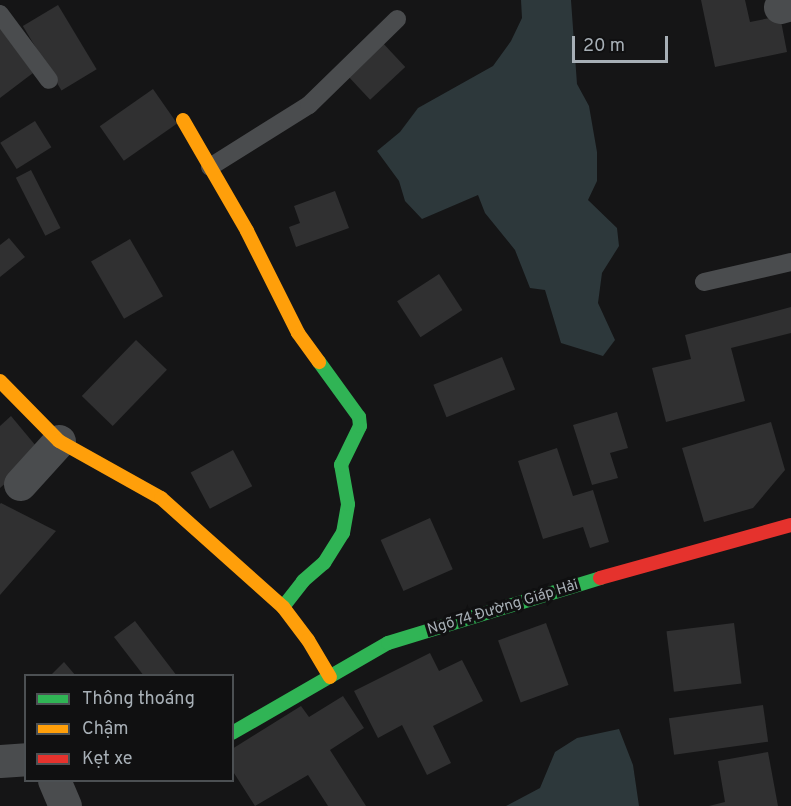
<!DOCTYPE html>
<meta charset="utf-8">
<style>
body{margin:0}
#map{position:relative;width:791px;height:806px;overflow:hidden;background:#151516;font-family:Overpass,sans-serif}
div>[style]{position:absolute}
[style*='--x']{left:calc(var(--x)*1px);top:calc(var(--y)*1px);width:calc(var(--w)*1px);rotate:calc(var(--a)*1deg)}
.water>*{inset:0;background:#2d383b}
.building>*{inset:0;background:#303031;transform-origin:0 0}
.lane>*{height:18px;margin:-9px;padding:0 9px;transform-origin:9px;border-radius:9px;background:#4a4c4e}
.street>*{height:33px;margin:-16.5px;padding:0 16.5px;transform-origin:16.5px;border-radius:16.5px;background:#4a4c4e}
.fast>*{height:14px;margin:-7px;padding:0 7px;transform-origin:7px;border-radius:7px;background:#30b455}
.slow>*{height:14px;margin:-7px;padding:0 7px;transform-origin:7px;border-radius:7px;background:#ff9f0a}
.jam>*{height:14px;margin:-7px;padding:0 7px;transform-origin:7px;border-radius:7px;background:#e5322d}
span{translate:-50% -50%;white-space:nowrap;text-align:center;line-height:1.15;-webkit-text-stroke:6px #101011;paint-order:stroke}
.street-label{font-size:15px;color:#a7afb6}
.legend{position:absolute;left:24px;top:674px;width:210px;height:108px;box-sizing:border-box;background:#101011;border:2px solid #4c5053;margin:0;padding:8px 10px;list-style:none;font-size:18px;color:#a7afb6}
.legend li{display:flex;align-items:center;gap:12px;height:30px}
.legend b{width:30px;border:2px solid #4c5053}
.scale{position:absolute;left:572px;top:36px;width:96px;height:27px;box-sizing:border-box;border:3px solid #a7afb6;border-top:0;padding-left:8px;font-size:18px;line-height:21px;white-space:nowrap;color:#a7afb6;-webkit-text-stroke:4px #101011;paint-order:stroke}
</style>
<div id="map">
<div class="water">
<i style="clip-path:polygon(521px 0,571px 0,577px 84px,589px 106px,597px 152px,597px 181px,588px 200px,617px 228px,619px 246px,602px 273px,598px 303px,615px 340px,603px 356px,561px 343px,545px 290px,530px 288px,515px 250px,485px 213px,478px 195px,422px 219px,405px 201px,399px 181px,377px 151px,400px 132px,418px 108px,493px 66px,511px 41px,522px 18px)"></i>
<i style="clip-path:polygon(619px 729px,633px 765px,639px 806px,506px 806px,540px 788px,555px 752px,577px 738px)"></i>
</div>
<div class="building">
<i style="clip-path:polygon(701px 0,745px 0,750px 22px,780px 16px,787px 52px,715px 67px)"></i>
<i style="left:58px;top:5px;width:75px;height:41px;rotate:59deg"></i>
<i style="clip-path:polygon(0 28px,33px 73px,0 98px)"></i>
<i style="left:380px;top:40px;width:37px;height:48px;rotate:47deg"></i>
<i style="left:153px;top:89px;width:42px;height:65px;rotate:55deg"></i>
<i style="left:35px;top:121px;width:31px;height:41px;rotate:58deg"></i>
<i style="left:31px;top:170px;width:65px;height:17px;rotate:63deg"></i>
<i style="clip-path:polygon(335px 191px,349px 228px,296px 247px,289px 227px,300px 223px,294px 206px)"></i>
<i style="clip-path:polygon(9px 238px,25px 257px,0 277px,0 245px)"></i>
<i style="left:130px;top:239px;width:66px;height:45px;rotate:60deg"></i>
<i style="left:439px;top:274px;width:43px;height:50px;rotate:57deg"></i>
<i style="clip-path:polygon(791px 307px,791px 333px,731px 348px,745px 401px,666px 422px,652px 368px,691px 359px,685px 335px)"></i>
<i style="left:136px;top:340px;width:43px;height:78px;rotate:44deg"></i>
<i style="left:502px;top:357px;width:35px;height:74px;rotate:68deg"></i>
<i style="clip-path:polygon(617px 412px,628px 448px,610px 453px,618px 478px,592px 485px,573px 425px)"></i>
<i style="clip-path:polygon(11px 416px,41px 452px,0 488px,0 426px)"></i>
<i style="clip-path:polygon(771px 422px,785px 470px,753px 508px,704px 522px,682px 448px)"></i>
<i style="clip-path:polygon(557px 448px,573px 496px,593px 490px,609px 542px,590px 548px,583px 527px,543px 539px,518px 461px)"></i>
<i style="left:233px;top:450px;width:41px;height:48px;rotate:62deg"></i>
<i style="clip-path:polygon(1px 503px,56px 531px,0 595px,0 504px)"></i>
<i style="left:430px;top:518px;width:56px;height:54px;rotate:66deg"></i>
<i style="clip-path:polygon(135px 621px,177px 676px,144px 676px,114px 637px)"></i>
<i style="left:546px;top:623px;width:66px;height:51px;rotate:70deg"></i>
<i style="left:734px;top:623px;width:61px;height:68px;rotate:83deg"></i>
<i style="clip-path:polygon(430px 653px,439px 671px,462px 660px,483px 701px,433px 726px,451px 763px,427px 775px,402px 725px,378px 738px,354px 691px)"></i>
<i style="clip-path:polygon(64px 662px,76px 676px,50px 676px)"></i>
<i style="clip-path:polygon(343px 696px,364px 728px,330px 750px,366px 806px,328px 806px,308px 775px,255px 806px,232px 770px,232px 749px,301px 706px,309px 717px)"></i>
<i style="left:763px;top:705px;width:37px;height:95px;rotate:82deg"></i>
<i style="clip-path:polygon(768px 752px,778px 806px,709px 806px,725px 802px,718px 761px)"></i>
</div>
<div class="lane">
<i style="--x:0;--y:14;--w:82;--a:53.4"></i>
<i style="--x:210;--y:167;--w:117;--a:-32.1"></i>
<i style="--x:309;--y:105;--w:123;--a:-44.3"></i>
<i style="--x:704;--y:282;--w:89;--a:-12.9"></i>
</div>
<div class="street">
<i style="--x:780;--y:7;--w:11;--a:-15"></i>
<i style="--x:20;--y:484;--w:58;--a:-47.8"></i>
<i style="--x:0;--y:761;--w:26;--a:-4"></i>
<i style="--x:54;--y:780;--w:28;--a:67"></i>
</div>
<div class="fast">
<i style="--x:283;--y:607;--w:33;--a:-52"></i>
<i style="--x:303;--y:581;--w:28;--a:-41"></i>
<i style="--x:324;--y:563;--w:36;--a:-58"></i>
<i style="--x:343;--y:533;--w:29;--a:-80"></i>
<i style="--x:348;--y:504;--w:40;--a:-100"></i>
<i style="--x:341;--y:465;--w:43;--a:-64"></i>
<i style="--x:360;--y:426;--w:9;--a:-96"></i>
<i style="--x:359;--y:417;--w:68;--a:-126"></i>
<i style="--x:232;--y:733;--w:180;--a:-30"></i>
<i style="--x:388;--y:643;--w:222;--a:-17"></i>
</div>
<div class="slow">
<i style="--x:183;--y:120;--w:128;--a:60"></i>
<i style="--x:247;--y:231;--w:114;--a:63.4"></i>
<i style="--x:298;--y:333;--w:36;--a:54"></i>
<i style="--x:0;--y:381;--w:84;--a:45.5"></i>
<i style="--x:59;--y:441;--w:117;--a:29.2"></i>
<i style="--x:161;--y:498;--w:164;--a:41.8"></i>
<i style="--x:283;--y:607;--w:41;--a:52.9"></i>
<i style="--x:308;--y:640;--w:43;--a:59.3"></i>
</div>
<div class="jam">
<i style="--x:600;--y:578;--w:198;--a:-15.5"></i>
</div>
<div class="street-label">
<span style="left:503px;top:608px;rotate:-17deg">Ngõ 74 Đường Giáp Hải</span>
</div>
<ul class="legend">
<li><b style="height:8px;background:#30b455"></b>Thông thoáng</li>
<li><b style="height:8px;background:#ff9f0a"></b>Chậm</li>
<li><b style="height:8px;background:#e5322d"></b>Kẹt xe</li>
</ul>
<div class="scale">20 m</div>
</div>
